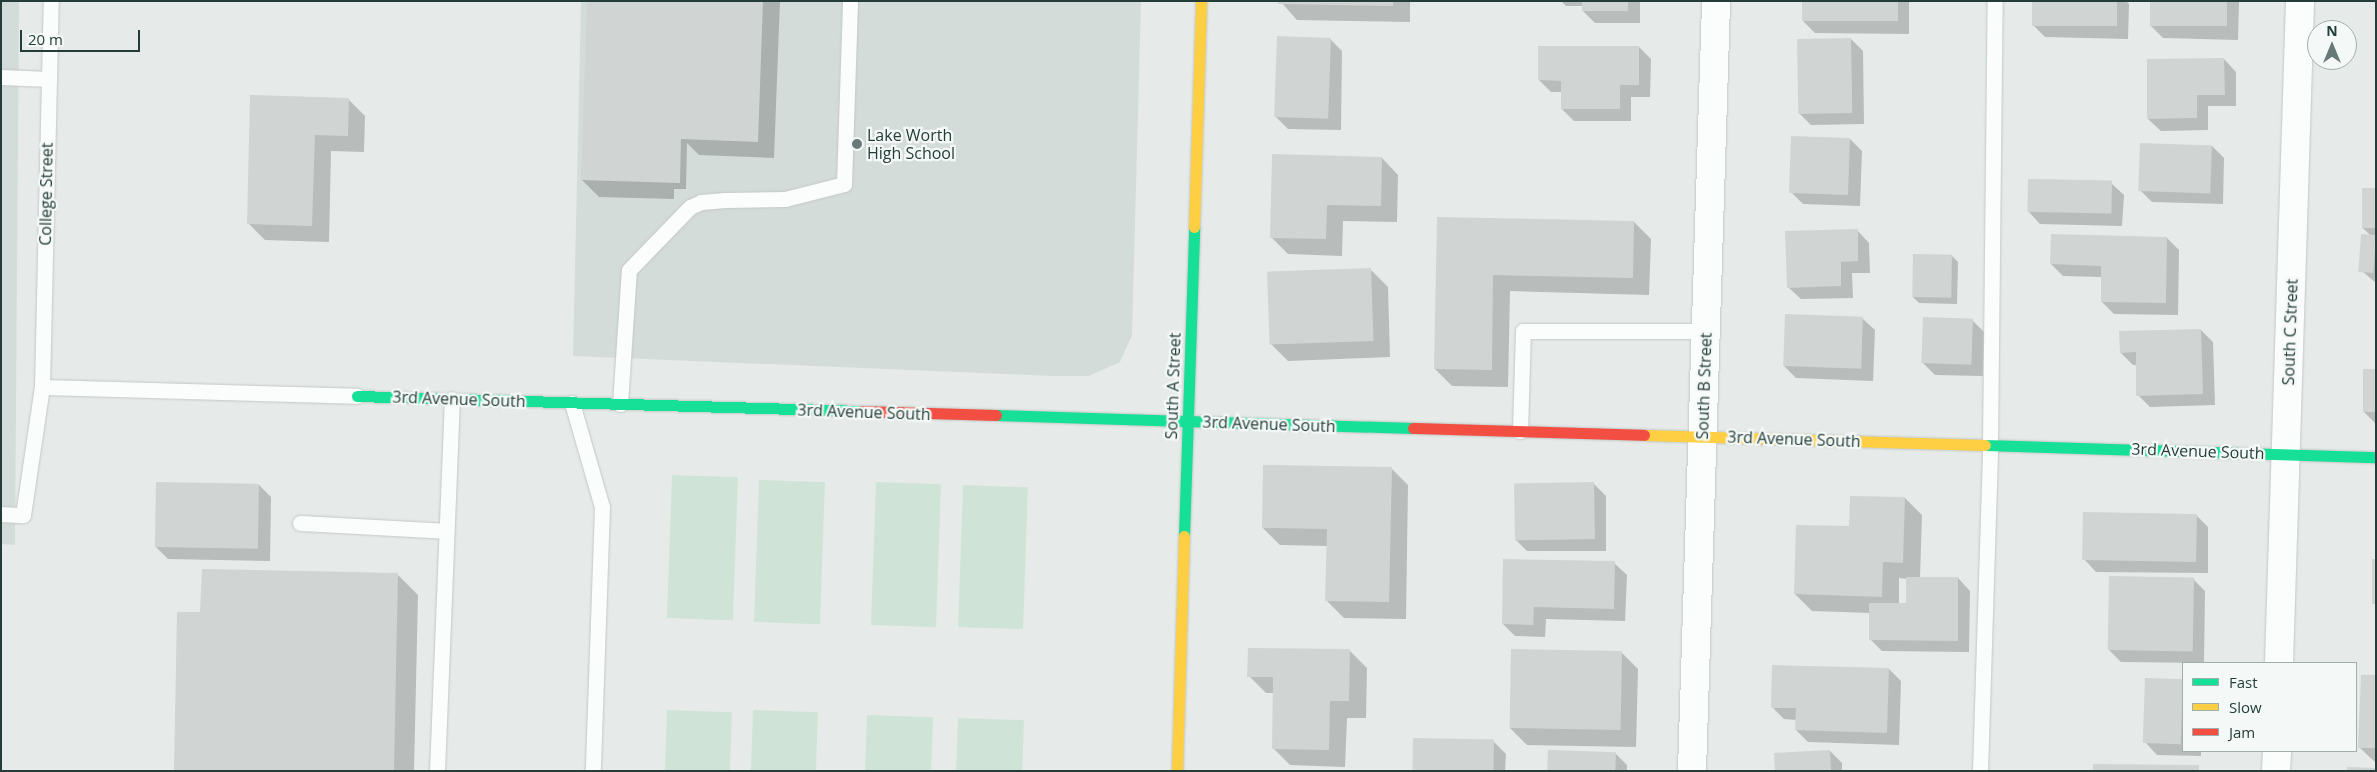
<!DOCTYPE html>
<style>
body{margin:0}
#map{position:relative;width:2377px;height:772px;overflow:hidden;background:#e6ebe9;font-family:"Open Sans",sans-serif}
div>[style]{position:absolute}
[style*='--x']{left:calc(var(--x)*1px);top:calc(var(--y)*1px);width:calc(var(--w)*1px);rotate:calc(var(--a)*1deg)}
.built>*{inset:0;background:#d4dcd9}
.green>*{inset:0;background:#d0e3d7;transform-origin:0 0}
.shadow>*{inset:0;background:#0003}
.building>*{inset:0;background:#d0d4d3;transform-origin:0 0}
.roads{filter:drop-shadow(0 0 1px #c3c8c6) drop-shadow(0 0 1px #c3c8c6)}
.lane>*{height:15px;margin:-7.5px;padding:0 7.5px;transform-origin:7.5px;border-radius:7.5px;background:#fbfcfc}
.street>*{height:28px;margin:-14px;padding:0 14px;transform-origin:14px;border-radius:14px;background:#fbfcfc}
.fast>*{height:11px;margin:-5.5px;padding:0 5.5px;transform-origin:5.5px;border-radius:5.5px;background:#16e098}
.slow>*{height:11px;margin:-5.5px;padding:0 5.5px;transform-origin:5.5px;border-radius:5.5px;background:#ffcf43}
.jam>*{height:11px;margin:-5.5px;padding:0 5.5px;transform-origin:5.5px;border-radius:5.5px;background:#f24e42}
.dots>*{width:14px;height:14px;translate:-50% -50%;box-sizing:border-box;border:2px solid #f4f9f7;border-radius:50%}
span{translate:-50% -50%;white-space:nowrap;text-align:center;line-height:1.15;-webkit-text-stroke:4.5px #f4f9f7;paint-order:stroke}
.poi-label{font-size:16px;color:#243d39}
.left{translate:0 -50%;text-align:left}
.street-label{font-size:16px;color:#243d39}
.frame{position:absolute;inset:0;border:2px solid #243d39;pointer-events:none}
.legend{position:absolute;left:2182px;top:662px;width:175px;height:90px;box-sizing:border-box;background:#f4f9f7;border:1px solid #a1aeab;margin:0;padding:6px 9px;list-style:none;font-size:15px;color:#243d39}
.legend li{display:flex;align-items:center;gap:10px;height:25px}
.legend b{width:25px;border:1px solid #a1aeab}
.north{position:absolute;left:2307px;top:20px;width:50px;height:50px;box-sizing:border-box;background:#f4f9f7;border:1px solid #a1aeab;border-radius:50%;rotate:0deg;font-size:14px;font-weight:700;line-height:20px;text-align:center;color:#243d39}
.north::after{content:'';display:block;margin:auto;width:18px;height:22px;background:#687a77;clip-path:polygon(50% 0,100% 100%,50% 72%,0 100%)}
.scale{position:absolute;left:20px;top:30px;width:120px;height:22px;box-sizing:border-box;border:2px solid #243d39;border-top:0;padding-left:6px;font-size:15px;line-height:18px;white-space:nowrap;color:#243d39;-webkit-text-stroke:4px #f4f9f7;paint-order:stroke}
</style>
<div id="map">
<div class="built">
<i style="clip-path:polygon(1px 1px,19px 1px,15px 545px,1px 544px)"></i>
<i style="clip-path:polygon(581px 1px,1141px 1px,1132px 335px,1120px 362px,1089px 376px,1054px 376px,573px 356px)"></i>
</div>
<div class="green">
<i style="left:672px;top:475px;width:66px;height:143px;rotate:2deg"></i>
<i style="left:759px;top:480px;width:66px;height:142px;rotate:2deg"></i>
<i style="left:876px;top:482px;width:65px;height:143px;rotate:2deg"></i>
<i style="left:963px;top:485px;width:65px;height:142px;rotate:2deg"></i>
<i style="left:667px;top:710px;width:65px;height:61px;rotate:2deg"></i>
<i style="left:753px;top:710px;width:65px;height:61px;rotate:2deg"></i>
<i style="left:867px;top:715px;width:66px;height:56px;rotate:2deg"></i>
<i style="left:958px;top:718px;width:66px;height:53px;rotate:2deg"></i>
</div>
<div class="shadow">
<i style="clip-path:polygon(588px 1px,780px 1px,774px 158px,699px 155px,687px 143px,686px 189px,674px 189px,674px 199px,599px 197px,582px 180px)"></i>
<i style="clip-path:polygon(1280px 1px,1410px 1px,1410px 22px,1297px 20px)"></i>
<i style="clip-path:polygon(1561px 1px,1640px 1px,1640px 23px,1595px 23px,1583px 11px,1583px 6px,1566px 6px)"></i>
<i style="clip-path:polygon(1803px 1px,1909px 1px,1909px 34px,1815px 33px,1803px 21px)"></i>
<i style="clip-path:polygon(2033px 1px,2126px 1px,2129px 4px,2128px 39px,2045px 37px,2033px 25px)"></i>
<i style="clip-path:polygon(2152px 1px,2239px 1px,2238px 40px,2163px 38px,2151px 26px)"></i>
<i style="clip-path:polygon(1330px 39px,1342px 51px,1341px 130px,1288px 129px,1276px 117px)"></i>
<i style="clip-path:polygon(1851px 39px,1863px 51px,1864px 124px,1811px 125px,1799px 113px)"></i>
<i style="clip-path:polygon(1639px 47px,1651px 59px,1650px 97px,1631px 97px,1631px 121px,1574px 121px,1562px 109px,1562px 92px,1551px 92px,1539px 80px)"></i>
<i style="clip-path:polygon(2224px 59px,2236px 72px,2236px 106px,2208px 106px,2208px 130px,2161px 131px,2148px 119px)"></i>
<i style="clip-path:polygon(252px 97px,348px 99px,365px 116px,364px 152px,331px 151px,329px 242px,265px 240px,248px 223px)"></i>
<i style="clip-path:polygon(1850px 139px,1862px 151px,1860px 206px,1803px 204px,1791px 192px)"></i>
<i style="clip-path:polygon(2212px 146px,2224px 158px,2223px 204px,2152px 202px,2140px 190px)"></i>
<i style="clip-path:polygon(1382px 158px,1398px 175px,1397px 222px,1343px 221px,1342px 256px,1288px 254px,1271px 237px)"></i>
<i style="clip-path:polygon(2111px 183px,2124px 195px,2122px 226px,2040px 224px,2028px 211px)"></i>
<i style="clip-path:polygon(2376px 190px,2376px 283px,2362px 271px,2371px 236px,2362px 227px)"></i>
<i style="clip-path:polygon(1439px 218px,1634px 222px,1651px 239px,1649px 295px,1510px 291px,1508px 387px,1452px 386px,1435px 369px)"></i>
<i style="clip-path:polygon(1857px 230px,1869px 243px,1870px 273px,1852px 273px,1853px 298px,1801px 299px,1788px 287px)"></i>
<i style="clip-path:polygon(2167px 238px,2179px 250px,2178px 315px,2114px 314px,2102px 302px,2102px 277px,2063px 276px,2051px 264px)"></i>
<i style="clip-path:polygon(1952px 256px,1958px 262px,1957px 304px,1919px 303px,1913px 297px)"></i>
<i style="clip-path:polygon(1371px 270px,1388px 287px,1390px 357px,1288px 361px,1271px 344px)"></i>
<i style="clip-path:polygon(1862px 318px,1875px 330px,1873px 381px,1796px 378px,1784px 366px)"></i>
<i style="clip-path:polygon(1972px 320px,1984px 332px,1983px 376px,1935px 375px,1923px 363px)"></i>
<i style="clip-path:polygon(2201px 330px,2213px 342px,2215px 405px,2150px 407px,2138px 395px,2137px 365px,2133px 365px,2121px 353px)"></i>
<i style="clip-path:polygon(2376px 371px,2376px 424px,2364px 412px)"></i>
<i style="clip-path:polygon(1391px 468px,1408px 485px,1406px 619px,1344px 618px,1327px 601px,1328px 546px,1280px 545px,1263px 528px)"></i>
<i style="clip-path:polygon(1594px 484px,1606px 496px,1606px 551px,1527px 551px,1515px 539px)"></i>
<i style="clip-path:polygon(259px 485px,271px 497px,270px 561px,168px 559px,156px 547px)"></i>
<i style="clip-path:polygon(evenodd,1905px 498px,1922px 515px,1920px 578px,1958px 578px,1970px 591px,1969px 652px,1882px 651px,1870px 639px,1871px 613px,1812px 611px,1795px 594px,1850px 527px,1905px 498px,1899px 578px,1908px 579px,1907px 604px,1899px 604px,1899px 578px)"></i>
<i style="clip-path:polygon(2196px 515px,2208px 527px,2208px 573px,2096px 572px,2084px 559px)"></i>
<i style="clip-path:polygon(1614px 563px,1627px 575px,1625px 621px,1546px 619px,1545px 637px,1515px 636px,1503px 624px)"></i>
<i style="clip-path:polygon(397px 574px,418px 595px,414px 771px,176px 771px,202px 614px)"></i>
<i style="clip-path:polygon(2193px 579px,2205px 591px,2204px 663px,2121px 662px,2109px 650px)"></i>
<i style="clip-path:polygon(1350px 651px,1367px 668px,1366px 718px,1347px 718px,1345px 767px,1290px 765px,1273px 748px,1274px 693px,1266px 693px,1249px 676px)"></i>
<i style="clip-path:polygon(1621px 652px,1638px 669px,1636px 747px,1527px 745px,1510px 728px)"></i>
<i style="clip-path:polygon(1889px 669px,1901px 681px,1899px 745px,1808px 742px,1796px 730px,1797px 720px,1784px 719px,1772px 707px)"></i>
<i style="clip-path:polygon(2376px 677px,2376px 763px,2359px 747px)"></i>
<i style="clip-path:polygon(2147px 679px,2183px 680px,2183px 751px,2201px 751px,2201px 756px,2157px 755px,2145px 742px)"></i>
<i style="clip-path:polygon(1494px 742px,1506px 754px,1505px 771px,1414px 771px)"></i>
<i style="clip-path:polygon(1830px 751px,1842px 763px,1842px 771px,1776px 771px)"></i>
<i style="clip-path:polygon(1615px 753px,1627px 765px,1627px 771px,1549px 771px)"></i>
</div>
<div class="building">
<i style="clip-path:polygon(587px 1px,763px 1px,758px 142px,681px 139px,680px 183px,581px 180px)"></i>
<i style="clip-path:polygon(1278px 1px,1393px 1px,1393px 6px,1278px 4px)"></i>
<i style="left:1582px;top:1px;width:46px;height:10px"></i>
<i style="left:1802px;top:1px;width:96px;height:20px"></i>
<i style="left:2032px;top:1px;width:85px;height:25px"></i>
<i style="left:2150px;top:1px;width:77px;height:25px"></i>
<i style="left:1277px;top:36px;width:54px;height:81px;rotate:2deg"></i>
<i style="left:1851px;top:38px;width:75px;height:54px;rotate:89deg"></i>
<i style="clip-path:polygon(1538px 46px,1639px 46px,1639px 85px,1620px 85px,1620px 109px,1561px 109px,1561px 81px,1538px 80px)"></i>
<i style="clip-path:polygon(2224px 58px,2225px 95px,2197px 95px,2197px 118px,2147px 119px,2147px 59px)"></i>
<i style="clip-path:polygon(250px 95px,349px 98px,348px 136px,315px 135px,312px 226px,247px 224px)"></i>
<i style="left:1791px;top:136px;width:59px;height:57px;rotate:2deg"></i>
<i style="left:2140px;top:143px;width:72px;height:48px;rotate:2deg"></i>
<i style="clip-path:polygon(1272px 154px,1382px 157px,1381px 206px,1327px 205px,1326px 239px,1270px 238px)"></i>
<i style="left:2028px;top:179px;width:84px;height:33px;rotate:1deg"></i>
<i style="left:2362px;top:188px;width:14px;height:40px"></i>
<i style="clip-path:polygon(1437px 217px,1634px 221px,1633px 278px,1493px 275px,1492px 370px,1434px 369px)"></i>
<i style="clip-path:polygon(1858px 229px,1858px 261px,1841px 262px,1841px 286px,1787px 288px,1785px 231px)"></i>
<i style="clip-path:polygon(2051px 234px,2167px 237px,2166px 303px,2101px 302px,2101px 266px,2050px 264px)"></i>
<i style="left:2361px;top:234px;width:15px;height:38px;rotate:4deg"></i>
<i style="left:1913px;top:254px;width:39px;height:43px;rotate:1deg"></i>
<i style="left:1371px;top:268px;width:73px;height:104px;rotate:88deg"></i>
<i style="left:1785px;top:314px;width:78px;height:52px;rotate:2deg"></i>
<i style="left:1923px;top:317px;width:50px;height:46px;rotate:2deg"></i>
<i style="clip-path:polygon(2201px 329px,2203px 394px,2136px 396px,2136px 352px,2120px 353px,2119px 331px)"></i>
<i style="left:2363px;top:369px;width:13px;height:43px"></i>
<i style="clip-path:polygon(1263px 465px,1392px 467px,1389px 602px,1325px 601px,1327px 529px,1262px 528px)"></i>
<i style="left:156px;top:482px;width:103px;height:65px;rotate:1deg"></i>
<i style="left:1594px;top:482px;width:57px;height:80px;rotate:89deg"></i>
<i style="clip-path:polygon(1850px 496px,1905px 497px,1903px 563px,1883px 562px,1882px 597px,1794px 594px,1796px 525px,1849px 526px)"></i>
<i style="left:2083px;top:512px;width:114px;height:48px;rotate:1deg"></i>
<i style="clip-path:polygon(1503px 559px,1615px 561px,1614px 609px,1534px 607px,1533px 625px,1502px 624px)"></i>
<i style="left:2372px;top:559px;width:4px;height:45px"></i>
<i style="clip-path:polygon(202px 569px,398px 573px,394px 771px,174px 771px,177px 612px,200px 612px)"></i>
<i style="left:2109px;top:576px;width:85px;height:74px;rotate:1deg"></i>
<i style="clip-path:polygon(1906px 577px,1958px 577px,1958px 641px,1869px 640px,1869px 603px,1906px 603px)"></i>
<i style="clip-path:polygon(1248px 648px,1350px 649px,1349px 701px,1330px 701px,1329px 750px,1272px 749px,1273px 677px,1247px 677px)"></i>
<i style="left:1511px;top:649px;width:111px;height:79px;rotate:1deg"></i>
<i style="clip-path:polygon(1772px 665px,1889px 668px,1887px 733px,1795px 730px,1796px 708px,1771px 708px)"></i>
<i style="clip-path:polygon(2361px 675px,2376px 675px,2376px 748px,2358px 748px)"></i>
<i style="left:2145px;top:678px;width:38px;height:65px;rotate:2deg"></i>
<i style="left:1413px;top:738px;width:81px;height:33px;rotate:1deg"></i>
<i style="left:1548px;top:750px;width:68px;height:21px;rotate:2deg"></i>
<i style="left:1830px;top:750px;width:21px;height:56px;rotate:87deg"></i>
<i style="clip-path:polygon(2093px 764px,2199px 765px,2199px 771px,2093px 771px)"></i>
<i style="clip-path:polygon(2347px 767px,2376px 768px,2376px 771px,2347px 771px)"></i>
</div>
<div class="roads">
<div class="lane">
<i style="--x:1;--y:77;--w:48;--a:2.4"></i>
<i style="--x:42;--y:387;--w:315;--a:1.6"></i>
<i style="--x:572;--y:403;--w:108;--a:73.9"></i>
<i style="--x:602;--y:507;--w:264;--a:92"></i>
<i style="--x:620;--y:404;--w:134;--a:-86.2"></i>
<i style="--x:629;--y:270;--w:88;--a:-45.9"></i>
<i style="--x:690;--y:207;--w:12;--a:-24"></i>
<i style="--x:701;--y:202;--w:24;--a:-5"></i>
<i style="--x:725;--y:200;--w:60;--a:-1"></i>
<i style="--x:785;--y:199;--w:61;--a:-14.3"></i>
<i style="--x:844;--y:184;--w:183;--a:-88.1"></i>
<i style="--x:1520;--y:431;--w:100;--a:-88.3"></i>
<i style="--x:1523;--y:331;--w:183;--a:0"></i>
<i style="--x:1;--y:514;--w:22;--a:3"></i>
<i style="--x:23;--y:515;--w:129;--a:-81.6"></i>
<i style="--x:42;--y:387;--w:386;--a:-88.7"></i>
<i style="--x:300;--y:523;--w:146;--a:3.1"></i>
<i style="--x:437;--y:771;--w:372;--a:-87.7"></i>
<i style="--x:1980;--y:771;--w:326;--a:-88.2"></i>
<i style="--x:1990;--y:445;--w:444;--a:-89.4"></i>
</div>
<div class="street">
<i style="--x:2279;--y:663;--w:662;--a:-88.18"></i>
<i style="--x:1692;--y:771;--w:770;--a:-88.21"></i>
<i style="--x:2276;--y:771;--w:20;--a:-87"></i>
</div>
<div class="fast">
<i style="--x:357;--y:396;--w:505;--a:1.7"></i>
<i style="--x:996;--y:415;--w:417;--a:1.8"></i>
<i style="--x:1985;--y:445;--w:391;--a:1.8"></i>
<i style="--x:1184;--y:536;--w:309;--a:-88.1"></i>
</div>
<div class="slow">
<i style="--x:1194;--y:227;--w:226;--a:-88.2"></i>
<i style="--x:1644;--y:435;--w:341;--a:1.7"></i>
<i style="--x:1177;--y:771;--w:235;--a:-88.3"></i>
</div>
<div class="jam">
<i style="--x:862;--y:411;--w:134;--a:1.7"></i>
<i style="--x:1413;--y:428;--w:231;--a:1.7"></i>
</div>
</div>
<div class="dots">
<i style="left:857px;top:144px;background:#687a77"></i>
</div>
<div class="poi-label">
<span class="left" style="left:867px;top:144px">Lake Worth<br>High School</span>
</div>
<div class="street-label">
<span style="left:46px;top:194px;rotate:-89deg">College Street</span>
<span style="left:2290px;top:332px;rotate:-88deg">South C Street</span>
<span style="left:1173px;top:386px;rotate:-88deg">South A Street</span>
<span style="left:1704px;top:386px;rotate:-88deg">South B Street</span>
<span style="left:459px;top:399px;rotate:2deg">3rd Avenue South</span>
<span style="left:864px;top:412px;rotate:2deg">3rd Avenue South</span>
<span style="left:1269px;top:424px;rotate:2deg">3rd Avenue South</span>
<span style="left:1794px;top:439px;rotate:2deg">3rd Avenue South</span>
<span style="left:2198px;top:451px;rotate:2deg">3rd Avenue South</span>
</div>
<div class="frame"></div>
<ul class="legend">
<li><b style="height:6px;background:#16e098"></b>Fast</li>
<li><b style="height:6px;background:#ffcf43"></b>Slow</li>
<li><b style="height:6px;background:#f24e42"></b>Jam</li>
</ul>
<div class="north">N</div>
<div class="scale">20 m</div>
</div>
